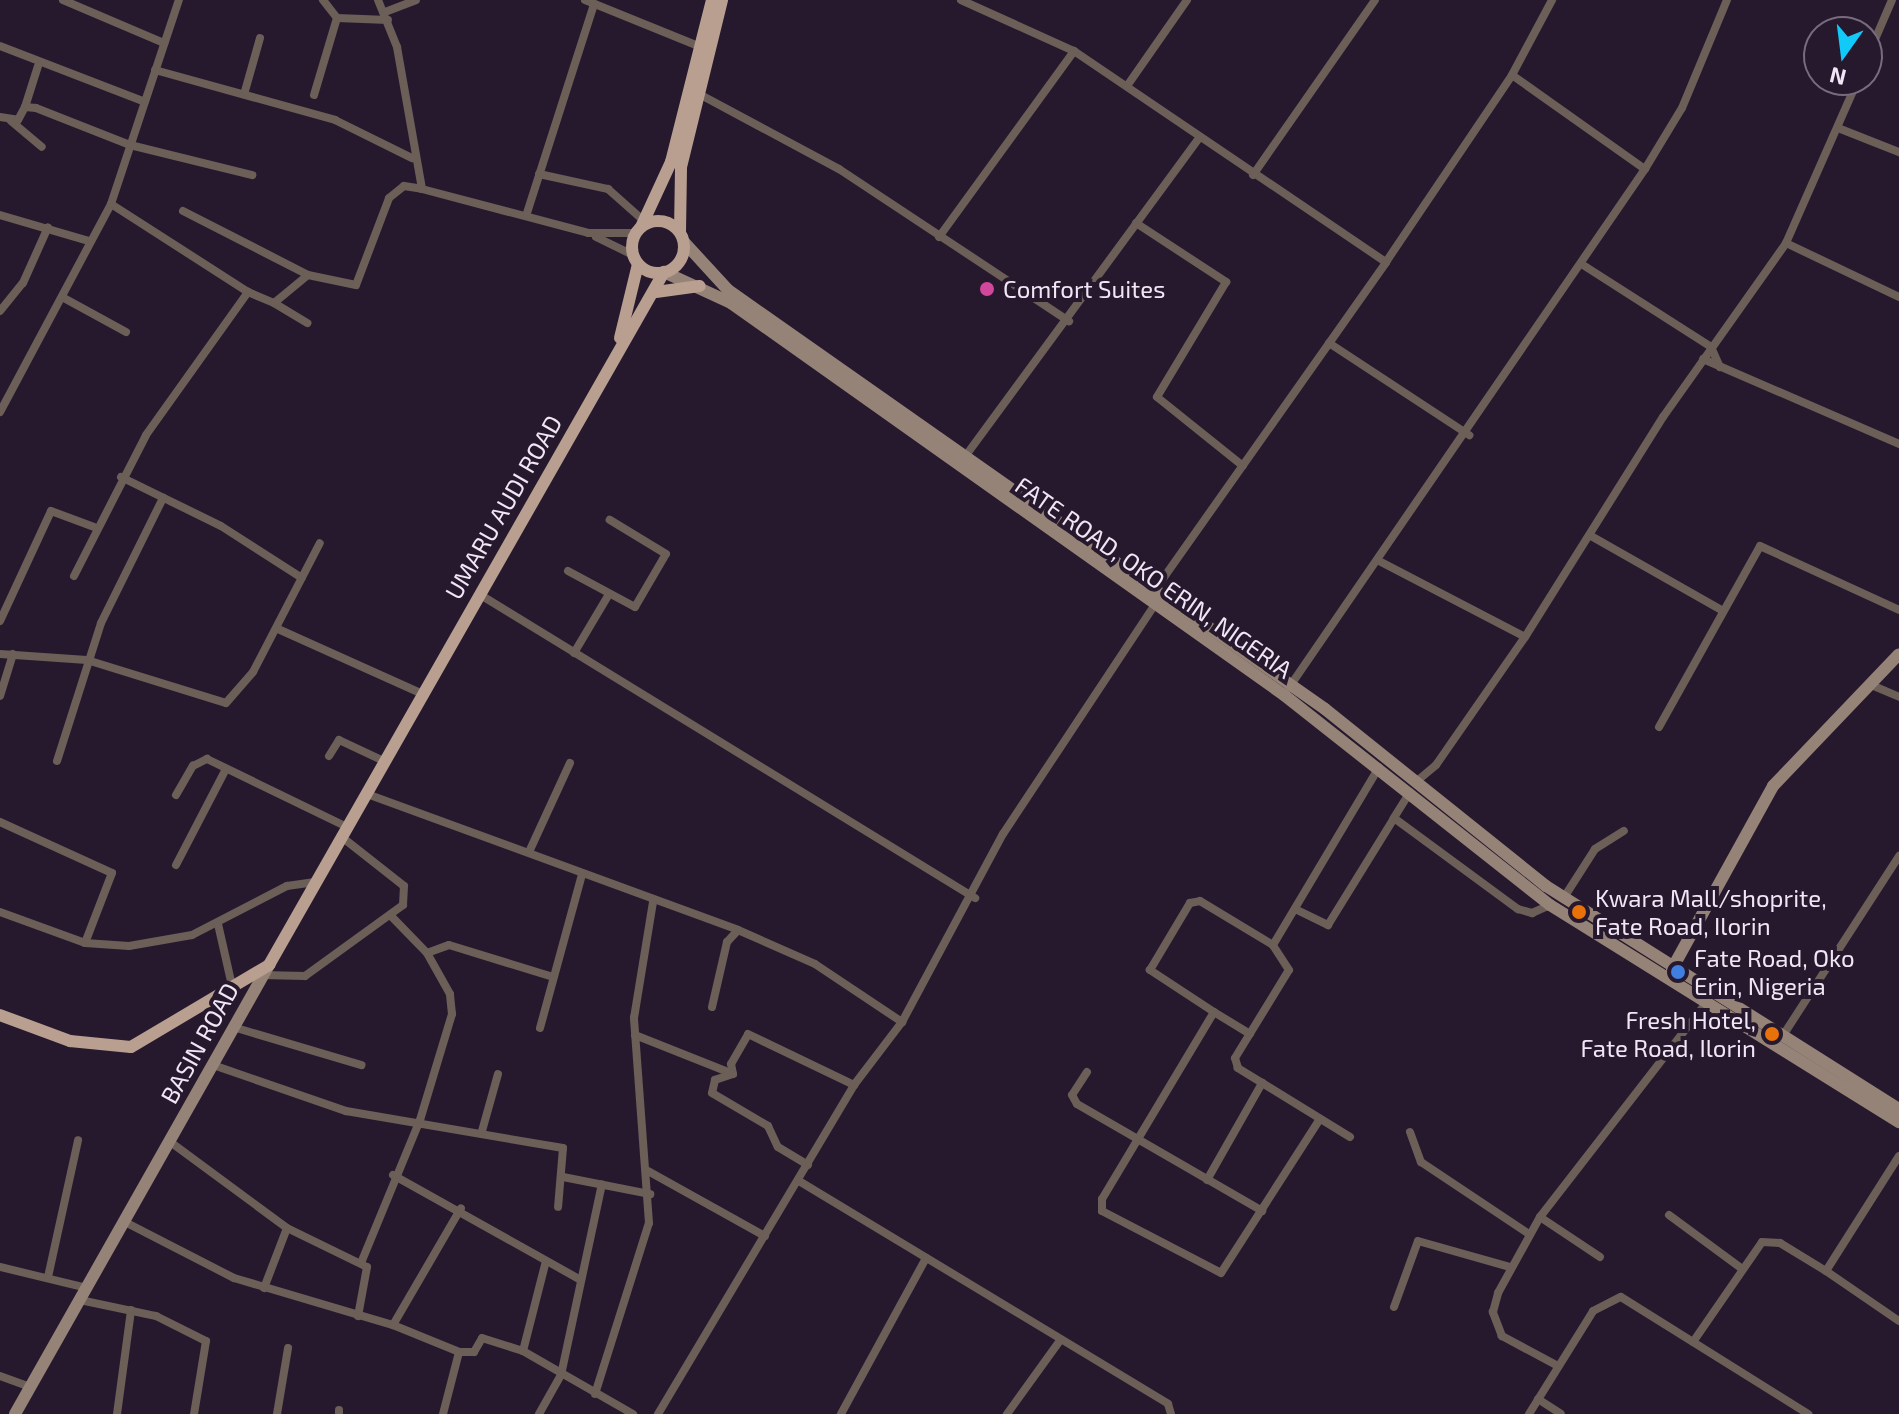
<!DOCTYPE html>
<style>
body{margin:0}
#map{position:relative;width:1899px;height:1414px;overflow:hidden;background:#27192d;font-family:"Exo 2",sans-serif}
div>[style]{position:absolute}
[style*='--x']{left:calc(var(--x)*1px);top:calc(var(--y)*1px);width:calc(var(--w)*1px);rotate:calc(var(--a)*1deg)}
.street>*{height:8px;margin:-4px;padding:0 4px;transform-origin:4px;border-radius:4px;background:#6b5f58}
.secondary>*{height:12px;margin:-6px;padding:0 6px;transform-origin:6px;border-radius:6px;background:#968378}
.primary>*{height:12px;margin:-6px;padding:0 6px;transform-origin:6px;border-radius:6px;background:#b89f90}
.primary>.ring{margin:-6px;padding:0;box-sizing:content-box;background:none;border:12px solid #b89f90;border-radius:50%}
.dots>*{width:22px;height:22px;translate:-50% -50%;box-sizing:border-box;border:4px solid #27192d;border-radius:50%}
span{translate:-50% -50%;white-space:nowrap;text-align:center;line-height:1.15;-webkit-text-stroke:8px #27192d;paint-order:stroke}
.poi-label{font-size:24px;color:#f0e6f5}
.left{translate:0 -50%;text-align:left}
.right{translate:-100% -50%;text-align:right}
.street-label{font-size:24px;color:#f0e6f5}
.north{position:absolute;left:1803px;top:16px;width:80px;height:80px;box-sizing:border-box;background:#27192d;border:2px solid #776b7d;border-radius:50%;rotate:194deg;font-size:22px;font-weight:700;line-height:32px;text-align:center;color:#f0e6f5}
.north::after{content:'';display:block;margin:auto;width:28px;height:36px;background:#11cafa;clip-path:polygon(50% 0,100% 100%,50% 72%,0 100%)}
</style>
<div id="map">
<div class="street">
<i style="--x:63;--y:0;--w:110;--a:23.1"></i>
<i style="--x:323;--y:0;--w:23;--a:52"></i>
<i style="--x:337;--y:18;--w:51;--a:2.2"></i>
<i style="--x:378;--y:0;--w:51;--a:68"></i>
<i style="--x:397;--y:47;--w:144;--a:80"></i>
<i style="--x:422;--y:189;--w:172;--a:14.8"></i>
<i style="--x:588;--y:233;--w:47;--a:0"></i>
<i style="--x:585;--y:0;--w:125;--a:22.1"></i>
<i style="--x:961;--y:0;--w:124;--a:24.3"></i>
<i style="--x:1074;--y:51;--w:377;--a:34.1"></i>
<i style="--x:385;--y:12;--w:33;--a:-21"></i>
<i style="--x:0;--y:46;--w:155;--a:21.1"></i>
<i style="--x:1867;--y:58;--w:63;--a:-66.7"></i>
<i style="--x:155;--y:70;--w:187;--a:15.5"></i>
<i style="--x:335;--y:120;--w:86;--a:26.3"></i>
<i style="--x:1512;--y:75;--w:163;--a:35.3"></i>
<i style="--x:1127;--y:86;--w:105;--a:-55.1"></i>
<i style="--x:245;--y:91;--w:55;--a:-74.2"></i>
<i style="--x:699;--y:94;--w:159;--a:28.2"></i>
<i style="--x:839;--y:169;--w:276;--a:33.5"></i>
<i style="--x:314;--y:95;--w:80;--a:-73.4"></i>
<i style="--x:25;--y:107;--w:43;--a:-72.4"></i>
<i style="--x:0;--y:117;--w:18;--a:9"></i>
<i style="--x:18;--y:120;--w:15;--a:-62"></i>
<i style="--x:25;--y:107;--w:11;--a:5"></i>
<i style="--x:36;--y:108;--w:101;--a:21.5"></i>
<i style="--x:130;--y:145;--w:126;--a:13.8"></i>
<i style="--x:11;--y:121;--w:40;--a:40"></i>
<i style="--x:1838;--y:128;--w:66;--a:21.5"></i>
<i style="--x:539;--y:174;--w:71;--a:12.3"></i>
<i style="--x:608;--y:189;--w:48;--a:41.6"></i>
<i style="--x:1253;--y:175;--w:213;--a:-55.1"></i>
<i style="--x:111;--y:204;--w:163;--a:32.7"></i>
<i style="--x:183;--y:211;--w:140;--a:27.1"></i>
<i style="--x:0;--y:215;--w:93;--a:16.3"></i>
<i style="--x:526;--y:216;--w:223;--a:-72.2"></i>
<i style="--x:1136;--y:223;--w:108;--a:33.2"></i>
<i style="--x:1226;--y:282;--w:134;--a:121"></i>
<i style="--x:1157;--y:397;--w:110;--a:38.7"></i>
<i style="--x:596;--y:237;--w:41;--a:25.9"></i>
<i style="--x:939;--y:237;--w:230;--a:-54"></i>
<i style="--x:1786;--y:243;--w:125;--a:25.5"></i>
<i style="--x:1583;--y:265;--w:152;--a:32.6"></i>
<i style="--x:1711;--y:347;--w:22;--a:66"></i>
<i style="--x:62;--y:297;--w:73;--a:28.7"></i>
<i style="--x:274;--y:303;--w:39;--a:31"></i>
<i style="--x:0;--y:311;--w:36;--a:-51"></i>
<i style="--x:23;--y:283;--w:61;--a:-65.9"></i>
<i style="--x:1329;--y:343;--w:168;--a:33.3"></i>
<i style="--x:1703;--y:359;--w:214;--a:23.4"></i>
<i style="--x:0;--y:412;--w:236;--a:-61.9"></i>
<i style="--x:111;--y:204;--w:215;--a:-71.6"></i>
<i style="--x:964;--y:458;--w:396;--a:-53.7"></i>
<i style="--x:121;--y:477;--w:111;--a:26.1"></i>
<i style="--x:221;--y:526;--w:96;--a:32.7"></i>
<i style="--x:1591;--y:536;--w:152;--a:29.6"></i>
<i style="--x:1381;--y:562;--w:162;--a:27.5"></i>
<i style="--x:568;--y:571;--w:76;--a:28.2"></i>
<i style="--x:635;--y:607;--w:61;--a:-59.7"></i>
<i style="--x:666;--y:554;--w:66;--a:-148.7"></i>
<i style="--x:74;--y:576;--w:158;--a:-62.9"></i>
<i style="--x:146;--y:435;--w:176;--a:-54.5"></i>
<i style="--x:248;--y:292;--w:28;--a:23"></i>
<i style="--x:274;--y:303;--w:44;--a:-39.5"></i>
<i style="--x:308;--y:275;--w:49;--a:11.8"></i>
<i style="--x:356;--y:285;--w:93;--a:-69.2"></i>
<i style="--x:389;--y:198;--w:19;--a:-39"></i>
<i style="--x:404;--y:186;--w:18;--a:9"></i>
<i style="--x:1155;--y:590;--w:401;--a:-54.8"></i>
<i style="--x:1386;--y:262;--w:225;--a:-56"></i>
<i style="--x:1512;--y:75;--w:85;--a:-61.9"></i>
<i style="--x:479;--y:594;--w:582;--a:31.5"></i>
<i style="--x:0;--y:621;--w:121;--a:-65.1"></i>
<i style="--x:51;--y:511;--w:46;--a:20.4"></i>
<i style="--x:278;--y:629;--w:161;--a:24.2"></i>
<i style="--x:574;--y:653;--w:69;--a:-59.3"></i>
<i style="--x:0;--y:654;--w:87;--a:3.9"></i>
<i style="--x:87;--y:660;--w:145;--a:17.2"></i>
<i style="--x:226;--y:703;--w:41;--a:-48.9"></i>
<i style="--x:253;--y:672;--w:145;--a:-62.6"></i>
<i style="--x:1869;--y:684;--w:33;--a:23"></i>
<i style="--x:1288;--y:689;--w:631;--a:-55.53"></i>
<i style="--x:1645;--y:169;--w:71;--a:-58.8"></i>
<i style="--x:1682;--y:108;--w:117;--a:-67.4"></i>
<i style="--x:0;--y:696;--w:44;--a:-72.8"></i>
<i style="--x:1659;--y:727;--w:207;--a:-60.8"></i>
<i style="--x:1760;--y:546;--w:153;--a:24.7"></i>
<i style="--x:329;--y:756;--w:19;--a:-58"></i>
<i style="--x:339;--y:740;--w:52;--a:25.1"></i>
<i style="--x:57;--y:761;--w:145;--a:-72.3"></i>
<i style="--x:101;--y:623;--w:140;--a:-63.6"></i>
<i style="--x:1417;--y:781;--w:25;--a:-40"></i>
<i style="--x:1436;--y:765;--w:156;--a:-55.2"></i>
<i style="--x:1525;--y:637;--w:260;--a:-57.9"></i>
<i style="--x:1663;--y:417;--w:213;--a:-54.7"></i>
<i style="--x:1786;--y:243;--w:178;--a:-66.2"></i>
<i style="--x:1410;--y:792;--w:31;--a:122"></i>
<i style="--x:1394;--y:818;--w:154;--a:36.3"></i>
<i style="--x:1518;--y:909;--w:15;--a:16"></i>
<i style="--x:1532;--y:913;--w:20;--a:-24"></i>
<i style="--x:367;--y:794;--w:395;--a:20.1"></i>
<i style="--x:738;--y:930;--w:84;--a:23.8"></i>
<i style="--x:815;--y:964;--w:105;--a:33.7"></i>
<i style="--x:176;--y:795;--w:34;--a:-60"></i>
<i style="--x:193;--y:766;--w:16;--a:-27"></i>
<i style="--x:207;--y:759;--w:158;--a:25.9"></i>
<i style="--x:0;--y:822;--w:123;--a:24.5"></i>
<i style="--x:112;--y:873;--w:75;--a:111.1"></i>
<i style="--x:529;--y:852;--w:98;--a:-65.3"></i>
<i style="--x:176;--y:865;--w:108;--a:-62.5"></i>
<i style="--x:1563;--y:899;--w:59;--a:-57.4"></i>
<i style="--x:1595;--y:849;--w:34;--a:-32"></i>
<i style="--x:1295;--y:909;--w:37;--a:26"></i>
<i style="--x:1328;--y:925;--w:126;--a:-58.3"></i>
<i style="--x:0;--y:912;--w:90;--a:20"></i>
<i style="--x:85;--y:943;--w:44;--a:3.9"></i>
<i style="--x:129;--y:946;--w:64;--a:-9.9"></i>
<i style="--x:192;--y:935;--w:107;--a:-27.3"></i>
<i style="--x:287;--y:886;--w:30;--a:-8"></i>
<i style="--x:218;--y:924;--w:68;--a:77.2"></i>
<i style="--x:427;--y:953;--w:23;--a:-20"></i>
<i style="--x:449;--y:945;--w:109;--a:17.1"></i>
<i style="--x:262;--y:975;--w:43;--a:1.3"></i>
<i style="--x:305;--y:976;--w:121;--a:-35.9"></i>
<i style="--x:403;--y:905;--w:19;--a:-87"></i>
<i style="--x:404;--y:886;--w:78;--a:-141.8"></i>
<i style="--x:712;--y:1007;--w:67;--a:-77"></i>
<i style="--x:727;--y:942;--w:16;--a:-47"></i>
<i style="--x:1214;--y:1012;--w:77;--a:-146.7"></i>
<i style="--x:1150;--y:970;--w:78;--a:-59.2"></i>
<i style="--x:1190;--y:903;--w:10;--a:-11"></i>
<i style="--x:1200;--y:901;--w:85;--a:31.1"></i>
<i style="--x:233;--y:1027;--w:134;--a:16.5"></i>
<i style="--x:540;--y:1028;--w:160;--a:-74.7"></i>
<i style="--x:1250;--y:1034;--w:42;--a:-148.6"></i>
<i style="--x:1214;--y:1012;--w:218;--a:120.9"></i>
<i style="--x:1102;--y:1199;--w:12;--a:90"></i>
<i style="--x:1102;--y:1211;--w:134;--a:27.5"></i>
<i style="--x:1221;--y:1273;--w:183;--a:-57.3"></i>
<i style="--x:635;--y:1035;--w:105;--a:21.7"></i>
<i style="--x:1782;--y:1037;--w:216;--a:-57.1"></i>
<i style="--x:213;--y:1065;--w:141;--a:19.1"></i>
<i style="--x:346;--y:1111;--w:220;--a:9.7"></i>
<i style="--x:563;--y:1148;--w:59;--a:94.8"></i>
<i style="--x:1087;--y:1072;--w:27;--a:123"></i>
<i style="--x:1072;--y:1095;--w:10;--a:61"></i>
<i style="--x:1077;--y:1104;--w:214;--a:30"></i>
<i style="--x:733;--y:1074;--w:10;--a:-101"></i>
<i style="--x:731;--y:1064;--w:34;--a:-60"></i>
<i style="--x:748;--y:1034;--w:118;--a:25.7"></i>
<i style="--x:733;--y:1074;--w:19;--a:162"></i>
<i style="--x:715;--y:1080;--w:13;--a:103"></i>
<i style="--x:712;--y:1093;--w:65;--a:30.5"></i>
<i style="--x:768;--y:1126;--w:23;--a:65"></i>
<i style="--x:778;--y:1147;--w:35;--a:31"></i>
<i style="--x:482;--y:1131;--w:59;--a:-74.3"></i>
<i style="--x:1410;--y:1132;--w:32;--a:70"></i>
<i style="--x:1421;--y:1162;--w:130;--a:33.7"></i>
<i style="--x:1350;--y:1137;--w:132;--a:-148.4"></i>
<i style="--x:1238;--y:1068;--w:10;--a:-107"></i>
<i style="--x:1235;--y:1058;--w:103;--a:-58.5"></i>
<i style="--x:1289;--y:970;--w:30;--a:-123"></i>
<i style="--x:1273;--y:945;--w:207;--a:-59.2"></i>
<i style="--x:169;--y:1141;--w:147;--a:36.4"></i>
<i style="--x:287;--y:1228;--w:89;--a:26"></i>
<i style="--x:367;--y:1267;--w:50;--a:100.4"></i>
<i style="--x:648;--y:1171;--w:134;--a:29.1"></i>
<i style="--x:393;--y:1175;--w:213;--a:29.2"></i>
<i style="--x:563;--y:1177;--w:89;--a:11.1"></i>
<i style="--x:1207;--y:1180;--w:112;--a:-60.4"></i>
<i style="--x:799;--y:1181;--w:431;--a:31.1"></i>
<i style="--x:1168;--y:1404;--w:10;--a:73"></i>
<i style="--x:1669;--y:1215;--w:89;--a:36.4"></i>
<i style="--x:1540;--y:1217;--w:72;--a:33.7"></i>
<i style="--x:123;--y:1221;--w:125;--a:27.2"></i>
<i style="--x:234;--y:1278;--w:166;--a:16.5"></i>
<i style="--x:393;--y:1325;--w:71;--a:22.2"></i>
<i style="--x:459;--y:1352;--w:15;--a:0"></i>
<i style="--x:474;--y:1352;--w:16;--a:-60"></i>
<i style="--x:482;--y:1338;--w:43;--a:17.6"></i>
<i style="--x:523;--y:1351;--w:127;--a:29.8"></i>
<i style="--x:361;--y:1263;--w:155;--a:-67.6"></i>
<i style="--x:420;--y:1120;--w:111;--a:-73.2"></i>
<i style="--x:452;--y:1014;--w:20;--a:-96"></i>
<i style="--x:450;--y:994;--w:47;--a:-119.3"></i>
<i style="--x:427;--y:953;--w:50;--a:-134.2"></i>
<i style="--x:0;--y:1267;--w:89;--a:13.6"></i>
<i style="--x:1826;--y:1271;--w:88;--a:34.4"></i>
<i style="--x:48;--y:1277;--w:140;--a:-77.6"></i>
<i style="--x:264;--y:1288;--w:64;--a:-69"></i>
<i style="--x:80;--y:1300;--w:78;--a:11.9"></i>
<i style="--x:156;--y:1316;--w:56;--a:26.6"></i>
<i style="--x:206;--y:1341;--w:74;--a:99.3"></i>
<i style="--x:1394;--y:1307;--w:70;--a:-70"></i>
<i style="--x:1418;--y:1241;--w:96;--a:15.8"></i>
<i style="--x:393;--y:1325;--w:135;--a:-59.8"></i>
<i style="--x:1693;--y:1342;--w:121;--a:-55.4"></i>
<i style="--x:1762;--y:1242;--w:18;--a:3"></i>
<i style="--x:1780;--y:1243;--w:54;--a:31.3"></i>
<i style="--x:1826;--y:1271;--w:136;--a:-57.6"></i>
<i style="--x:523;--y:1351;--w:93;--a:-75.7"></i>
<i style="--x:1558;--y:1366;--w:64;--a:-151.8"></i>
<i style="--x:1502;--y:1336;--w:26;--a:-111"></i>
<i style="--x:1493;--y:1312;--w:20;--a:-75"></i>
<i style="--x:1498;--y:1293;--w:87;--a:-61.1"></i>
<i style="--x:1540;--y:1217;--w:269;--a:-52.2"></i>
<i style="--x:0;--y:1376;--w:33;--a:20"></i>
<i style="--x:595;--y:1394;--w:179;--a:-72.5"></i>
<i style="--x:649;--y:1223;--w:206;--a:-94.2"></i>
<i style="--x:634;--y:1018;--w:118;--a:-80.7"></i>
<i style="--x:1538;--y:1399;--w:27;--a:33"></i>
<i style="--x:117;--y:1414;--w:105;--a:-82.3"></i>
<i style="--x:277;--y:1414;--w:67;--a:-80.5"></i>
<i style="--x:339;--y:1414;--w:4;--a:-90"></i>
<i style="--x:443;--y:1414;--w:64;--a:-75.5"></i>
<i style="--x:539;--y:1414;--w:45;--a:-60.6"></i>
<i style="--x:561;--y:1375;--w:195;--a:-77.9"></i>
<i style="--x:658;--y:1414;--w:383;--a:-59.2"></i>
<i style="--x:854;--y:1085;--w:79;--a:-52.7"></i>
<i style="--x:902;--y:1022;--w:213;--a:-61.8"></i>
<i style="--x:1003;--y:834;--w:276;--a:-56.5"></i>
<i style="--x:841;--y:1414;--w:178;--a:-61.4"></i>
<i style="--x:1007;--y:1414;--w:92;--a:-54.2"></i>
<i style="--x:1529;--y:1414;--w:121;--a:-58.1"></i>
<i style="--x:1593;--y:1311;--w:31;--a:-27"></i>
<i style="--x:1621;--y:1297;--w:221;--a:32"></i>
</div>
<div class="secondary">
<i style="--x:684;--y:242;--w:65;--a:47.5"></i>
<i style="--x:728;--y:290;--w:729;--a:35.06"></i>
<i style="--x:1325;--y:709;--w:283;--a:38.7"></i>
<i style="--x:1546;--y:886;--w:418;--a:32.3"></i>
<i style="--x:664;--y:272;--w:74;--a:24.8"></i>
<i style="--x:731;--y:303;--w:678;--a:35.33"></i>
<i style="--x:1284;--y:695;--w:339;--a:38.3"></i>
<i style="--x:1550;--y:905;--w:411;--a:31.9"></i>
<i style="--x:1672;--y:969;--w:209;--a:-61.1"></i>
<i style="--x:1773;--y:786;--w:182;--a:-46.3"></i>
<i style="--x:15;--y:1414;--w:516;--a:-60.5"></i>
</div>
<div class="primary">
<i class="ring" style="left:632px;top:221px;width:40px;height:40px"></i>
<i style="--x:641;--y:227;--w:72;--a:-65.2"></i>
<i style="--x:671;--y:162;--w:167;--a:-75.8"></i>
<i style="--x:680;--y:232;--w:65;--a:-89.1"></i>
<i style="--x:681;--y:167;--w:172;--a:-76.2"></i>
<i style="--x:656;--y:292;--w:44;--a:-7.8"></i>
<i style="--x:620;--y:338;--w:76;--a:-76.3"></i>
<i style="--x:0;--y:1015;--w:75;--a:20.4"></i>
<i style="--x:70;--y:1041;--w:61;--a:5.6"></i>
<i style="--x:131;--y:1047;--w:161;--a:-30.7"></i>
<i style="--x:269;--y:965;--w:798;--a:-60.32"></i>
</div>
<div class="dots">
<i style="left:987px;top:289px;background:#d1479c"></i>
<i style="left:1579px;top:912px;background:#e8710a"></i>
<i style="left:1678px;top:972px;background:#3f7fe0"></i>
<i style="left:1772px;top:1034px;background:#e8710a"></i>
</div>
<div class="poi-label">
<span class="left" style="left:1003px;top:289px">Comfort Suites</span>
<span class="left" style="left:1595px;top:912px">Kwara Mall/shoprite,<br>Fate Road, Ilorin</span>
<span class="left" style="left:1694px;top:972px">Fate Road, Oko<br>Erin, Nigeria</span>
<span class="right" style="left:1756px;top:1034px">Fresh Hotel,<br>Fate Road, Ilorin</span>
</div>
<div class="street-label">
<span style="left:503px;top:507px;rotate:-60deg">UMARU AUDI ROAD</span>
<span style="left:1154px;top:577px;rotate:35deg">FATE ROAD, OKO ERIN, NIGERIA</span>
<span style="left:199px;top:1043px;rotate:-61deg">BASIN ROAD</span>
</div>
<div class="north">N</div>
</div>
